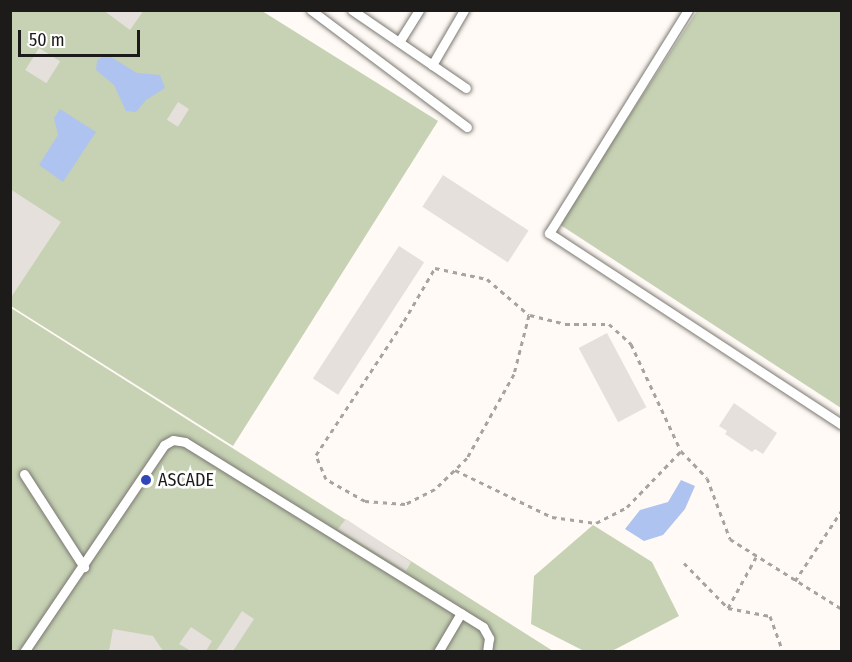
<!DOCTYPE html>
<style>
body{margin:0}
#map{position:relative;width:852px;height:662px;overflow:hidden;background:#fffaf5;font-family:"Fira Sans Condensed",sans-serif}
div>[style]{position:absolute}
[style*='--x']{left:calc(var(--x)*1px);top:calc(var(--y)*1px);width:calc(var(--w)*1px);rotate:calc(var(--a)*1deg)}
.green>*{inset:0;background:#c6d2b3}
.water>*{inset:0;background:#aec3ef}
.building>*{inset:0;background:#e5e0db;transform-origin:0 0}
.path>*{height:3px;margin-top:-1.5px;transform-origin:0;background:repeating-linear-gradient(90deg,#a7a3a0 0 4.5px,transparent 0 9px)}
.roads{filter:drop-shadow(0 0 2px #7b7772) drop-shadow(0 0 2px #7b7772)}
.service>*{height:9px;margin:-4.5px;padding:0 4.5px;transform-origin:4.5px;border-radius:4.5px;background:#fff}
.dots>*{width:16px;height:16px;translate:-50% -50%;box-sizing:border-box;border:3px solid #fff;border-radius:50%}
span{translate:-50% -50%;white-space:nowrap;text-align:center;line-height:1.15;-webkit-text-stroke:5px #fff;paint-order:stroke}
.poi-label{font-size:18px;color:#1d1b19}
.left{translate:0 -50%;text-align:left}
.frame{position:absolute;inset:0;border:12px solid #1d1b19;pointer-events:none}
.scale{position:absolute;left:18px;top:30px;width:122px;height:27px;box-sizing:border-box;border:3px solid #1d1b19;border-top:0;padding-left:8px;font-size:18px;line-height:21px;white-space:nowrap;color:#1d1b19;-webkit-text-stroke:4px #fff;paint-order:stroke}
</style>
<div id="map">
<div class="green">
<i style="clip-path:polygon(10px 11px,262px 11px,438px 121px,233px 446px,11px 306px)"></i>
<i style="clip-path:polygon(697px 11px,841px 11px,841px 408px,559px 224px)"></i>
<i style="clip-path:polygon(11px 308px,553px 651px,11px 651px)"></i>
<i style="clip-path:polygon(593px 525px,652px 562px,679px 616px,612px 651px,584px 651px,531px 624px,534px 576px)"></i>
</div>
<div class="water">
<i style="clip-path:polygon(102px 57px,111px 57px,137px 73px,160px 75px,165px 88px,146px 100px,136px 112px,126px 111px,114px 85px,96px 70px,97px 61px)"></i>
<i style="clip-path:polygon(60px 109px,96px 132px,63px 182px,39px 165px,58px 135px,54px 118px)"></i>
<i style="clip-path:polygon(681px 480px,695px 486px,685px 509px,663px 535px,644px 541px,625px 529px,640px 510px,668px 502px)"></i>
</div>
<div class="building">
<i style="clip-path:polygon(103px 10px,144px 10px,130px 30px)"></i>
<i style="left:39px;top:48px;width:25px;height:26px;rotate:32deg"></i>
<i style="left:178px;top:102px;width:13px;height:21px;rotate:32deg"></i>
<i style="left:443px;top:175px;width:102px;height:38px;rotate:33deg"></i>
<i style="clip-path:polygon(10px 189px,61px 222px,10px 299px)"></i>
<i style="left:399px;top:246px;width:30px;height:158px;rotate:33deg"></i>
<i style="left:607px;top:333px;width:84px;height:32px;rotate:62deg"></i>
<i style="clip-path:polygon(734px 403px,777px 433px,763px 454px,755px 449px,752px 452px,725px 434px,727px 431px,719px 426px)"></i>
<i style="clip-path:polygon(346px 519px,411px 562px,406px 571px,338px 529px)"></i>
<i style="clip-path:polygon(242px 611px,254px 619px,233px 651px,216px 651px)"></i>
<i style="clip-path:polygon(191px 627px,212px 641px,206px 651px,191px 651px,179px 644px)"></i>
<i style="clip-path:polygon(113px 629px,153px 636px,163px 651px,109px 651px)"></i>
</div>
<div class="path">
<i style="--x:435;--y:268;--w:53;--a:11.9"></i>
<i style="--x:487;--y:279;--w:55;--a:40.6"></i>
<i style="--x:529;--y:315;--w:61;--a:104.3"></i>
<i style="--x:514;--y:374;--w:96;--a:119.2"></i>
<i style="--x:467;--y:458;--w:45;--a:135.9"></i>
<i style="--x:435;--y:489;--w:34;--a:153"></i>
<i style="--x:405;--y:504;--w:40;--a:-175.7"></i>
<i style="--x:365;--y:501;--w:45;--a:-150.6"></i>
<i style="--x:326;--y:479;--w:26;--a:-113"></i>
<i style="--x:316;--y:455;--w:160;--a:-56.7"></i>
<i style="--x:404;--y:321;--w:61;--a:-59.7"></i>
<i style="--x:530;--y:315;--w:36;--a:14"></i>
<i style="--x:565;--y:324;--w:44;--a:0"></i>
<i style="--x:609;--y:324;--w:30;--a:42"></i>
<i style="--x:631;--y:344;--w:118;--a:65"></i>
<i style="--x:681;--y:451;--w:37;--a:46"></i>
<i style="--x:707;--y:478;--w:65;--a:69.3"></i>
<i style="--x:730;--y:539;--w:132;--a:32"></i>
<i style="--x:455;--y:470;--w:108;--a:25.9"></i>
<i style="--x:552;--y:517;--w:44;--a:7.8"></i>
<i style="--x:596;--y:523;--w:35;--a:-27"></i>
<i style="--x:627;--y:507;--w:78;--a:-46"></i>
<i style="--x:684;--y:563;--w:63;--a:45.6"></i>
<i style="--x:728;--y:608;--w:43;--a:10.8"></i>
<i style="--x:770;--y:616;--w:38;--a:70"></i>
<i style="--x:795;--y:581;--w:85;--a:-56.5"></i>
<i style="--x:728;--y:608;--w:58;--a:-61.2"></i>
</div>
<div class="roads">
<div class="service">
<i style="--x:311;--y:10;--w:195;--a:36.9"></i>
<i style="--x:352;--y:10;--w:138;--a:34.4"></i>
<i style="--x:688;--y:10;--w:263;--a:121.9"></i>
<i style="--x:549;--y:233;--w:350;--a:33.2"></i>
<i style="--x:399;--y:42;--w:38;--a:-58"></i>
<i style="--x:432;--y:65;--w:64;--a:-59.8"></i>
<i style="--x:24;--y:474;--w:111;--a:57.2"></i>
<i style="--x:24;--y:652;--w:250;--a:-55.9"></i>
<i style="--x:164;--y:445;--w:10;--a:-29"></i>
<i style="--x:173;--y:440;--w:12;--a:9"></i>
<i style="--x:185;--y:442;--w:351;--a:31.8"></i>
<i style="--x:483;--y:627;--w:13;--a:61"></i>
<i style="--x:489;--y:638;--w:14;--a:98"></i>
<i style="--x:438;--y:652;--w:45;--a:-59.5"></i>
</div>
</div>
<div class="dots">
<i style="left:146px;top:480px;background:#3146b7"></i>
</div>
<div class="poi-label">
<span class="left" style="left:158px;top:480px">ASCADE</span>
</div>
<div class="frame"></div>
<div class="scale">50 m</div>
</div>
